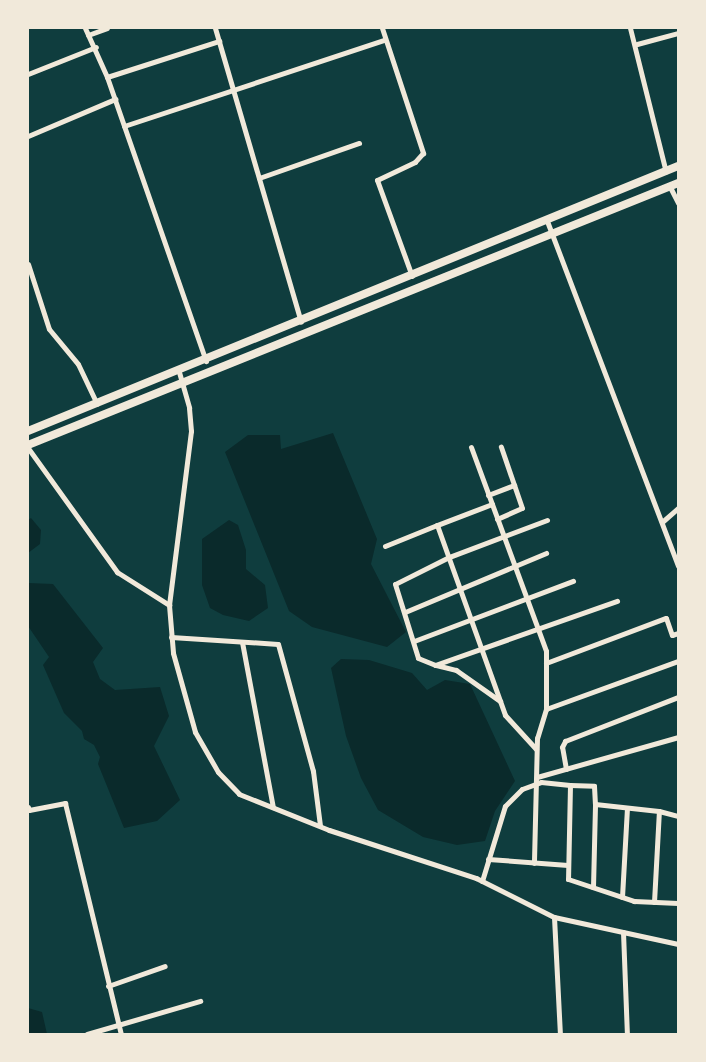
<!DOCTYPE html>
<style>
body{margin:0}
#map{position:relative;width:706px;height:1062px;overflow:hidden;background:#0f3d3e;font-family:Cabin,sans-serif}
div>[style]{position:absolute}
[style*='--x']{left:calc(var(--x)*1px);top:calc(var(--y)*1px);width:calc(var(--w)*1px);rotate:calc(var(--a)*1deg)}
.water>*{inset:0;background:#0a2a2b}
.minor>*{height:5px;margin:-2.5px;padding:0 2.5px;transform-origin:2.5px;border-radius:2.5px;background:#f1e9da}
.secondary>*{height:8px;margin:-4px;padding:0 4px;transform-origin:4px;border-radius:4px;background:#f1e9da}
span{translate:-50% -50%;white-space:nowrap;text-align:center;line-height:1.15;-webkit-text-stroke:5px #f1e9da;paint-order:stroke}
.frame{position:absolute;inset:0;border:29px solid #f1e9da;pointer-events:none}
</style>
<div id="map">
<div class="water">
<i style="clip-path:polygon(333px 433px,377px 539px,371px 564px,406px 632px,387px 647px,312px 627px,289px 611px,225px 452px,248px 435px,280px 435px,281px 449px)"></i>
<i style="clip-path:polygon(31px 518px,41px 530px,40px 544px,28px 553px,28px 520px)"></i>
<i style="clip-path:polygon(229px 520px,238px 525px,246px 550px,246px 569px,265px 585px,268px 608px,249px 621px,223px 615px,210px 608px,202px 585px,202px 539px)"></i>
<i style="clip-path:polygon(28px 583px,53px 584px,103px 648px,93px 662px,100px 679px,115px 690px,160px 687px,169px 716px,154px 746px,180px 800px,157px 821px,124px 828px,98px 764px,100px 757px,94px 745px,84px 739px,82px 731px,64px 713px,43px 665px,49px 657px,28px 626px)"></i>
<i style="clip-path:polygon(341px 659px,369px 660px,412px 673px,427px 690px,445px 680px,470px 684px,515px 781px,495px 811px,485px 841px,457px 845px,423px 837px,378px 810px,361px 778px,346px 736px,331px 668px)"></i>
<i style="clip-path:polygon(28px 1008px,42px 1012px,47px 1034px,28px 1034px)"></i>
</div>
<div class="minor">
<i style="--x:85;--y:28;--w:54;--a:65.8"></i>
<i style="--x:107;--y:77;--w:301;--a:70.8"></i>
<i style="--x:215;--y:28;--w:306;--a:73.7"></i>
<i style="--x:382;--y:28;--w:132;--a:71.8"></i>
<i style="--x:423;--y:153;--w:12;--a:132"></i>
<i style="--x:415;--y:162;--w:42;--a:154.7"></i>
<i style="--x:377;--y:180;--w:102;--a:70"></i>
<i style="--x:630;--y:28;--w:148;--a:76"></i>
<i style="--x:88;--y:35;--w:20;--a:-20"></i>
<i style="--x:637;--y:44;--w:42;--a:-15"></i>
<i style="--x:28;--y:74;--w:73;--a:-21.7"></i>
<i style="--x:107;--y:77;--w:118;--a:-17.8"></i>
<i style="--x:124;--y:126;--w:274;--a:-18.3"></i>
<i style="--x:28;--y:136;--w:95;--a:-23"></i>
<i style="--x:259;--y:178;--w:106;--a:-19.3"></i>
<i style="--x:670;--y:187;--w:18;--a:63"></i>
<i style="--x:547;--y:221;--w:369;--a:69.2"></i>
<i style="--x:28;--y:264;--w:68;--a:72.1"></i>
<i style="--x:49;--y:329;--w:45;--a:50.4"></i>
<i style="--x:78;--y:364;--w:44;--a:64.6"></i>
<i style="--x:179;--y:372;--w:37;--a:74"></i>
<i style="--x:189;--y:408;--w:23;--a:85"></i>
<i style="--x:191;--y:431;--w:175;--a:97.2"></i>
<i style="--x:169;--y:605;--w:48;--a:85.2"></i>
<i style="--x:173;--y:653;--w:82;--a:74.4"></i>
<i style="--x:195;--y:732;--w:46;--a:60.1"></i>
<i style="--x:218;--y:772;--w:30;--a:46"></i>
<i style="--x:239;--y:794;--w:97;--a:21.8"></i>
<i style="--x:329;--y:830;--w:155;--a:18.1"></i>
<i style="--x:476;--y:878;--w:87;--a:26.6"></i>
<i style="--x:554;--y:917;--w:127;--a:12.3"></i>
<i style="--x:471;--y:447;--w:217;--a:69.8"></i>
<i style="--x:546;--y:651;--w:58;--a:90"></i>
<i style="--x:546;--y:709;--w:30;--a:107"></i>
<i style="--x:537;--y:738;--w:125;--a:91.4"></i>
<i style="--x:28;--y:448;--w:153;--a:54.3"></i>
<i style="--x:117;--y:572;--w:62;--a:32.4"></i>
<i style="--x:488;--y:495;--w:28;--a:-21"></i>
<i style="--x:492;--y:504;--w:59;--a:159.1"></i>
<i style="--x:437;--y:525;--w:202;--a:70.3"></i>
<i style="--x:505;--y:715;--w:46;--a:47.6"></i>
<i style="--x:497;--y:519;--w:27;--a:-24"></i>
<i style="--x:522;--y:508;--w:65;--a:-109"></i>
<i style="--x:547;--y:520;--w:105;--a:159.3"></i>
<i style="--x:449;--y:557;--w:60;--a:153.4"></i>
<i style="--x:395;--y:584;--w:77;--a:72.7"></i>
<i style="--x:418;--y:658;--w:18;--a:22"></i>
<i style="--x:435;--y:665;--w:193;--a:-19.4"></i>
<i style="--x:662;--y:522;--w:21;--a:-41"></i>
<i style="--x:385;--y:546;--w:56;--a:-22"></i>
<i style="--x:405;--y:612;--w:153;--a:-22.7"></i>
<i style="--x:171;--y:637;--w:107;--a:3.7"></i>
<i style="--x:278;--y:644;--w:132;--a:74.6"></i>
<i style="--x:313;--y:771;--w:55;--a:82.7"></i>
<i style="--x:414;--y:641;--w:170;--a:-20.7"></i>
<i style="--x:242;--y:642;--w:168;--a:79.4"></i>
<i style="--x:546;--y:663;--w:128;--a:-20.6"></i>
<i style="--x:666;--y:618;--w:18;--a:71"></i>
<i style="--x:672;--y:635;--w:6;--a:-18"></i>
<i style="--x:436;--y:665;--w:21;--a:14"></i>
<i style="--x:456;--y:670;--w:54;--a:35.2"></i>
<i style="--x:546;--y:709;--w:140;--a:-20"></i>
<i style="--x:566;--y:769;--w:22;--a:-100"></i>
<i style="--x:562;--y:747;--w:7;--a:-63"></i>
<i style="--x:565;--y:741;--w:121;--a:-21.3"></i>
<i style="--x:537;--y:777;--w:147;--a:-15.8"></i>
<i style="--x:570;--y:785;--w:24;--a:2"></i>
<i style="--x:594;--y:786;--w:18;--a:87"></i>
<i style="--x:595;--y:804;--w:64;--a:6.2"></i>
<i style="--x:28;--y:807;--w:3;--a:72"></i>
<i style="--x:29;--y:810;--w:37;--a:-11"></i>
<i style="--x:65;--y:803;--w:238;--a:76.4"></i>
<i style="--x:488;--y:859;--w:80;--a:4.3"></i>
<i style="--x:482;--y:881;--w:78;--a:-73"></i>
<i style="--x:505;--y:806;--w:24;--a:-45"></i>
<i style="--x:522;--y:789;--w:20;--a:-20"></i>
<i style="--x:541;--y:782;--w:29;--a:6"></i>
<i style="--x:570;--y:785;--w:94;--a:91.2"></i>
<i style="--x:568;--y:879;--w:70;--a:18.4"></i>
<i style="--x:634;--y:901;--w:44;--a:2.6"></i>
<i style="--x:593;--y:887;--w:83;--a:-88.6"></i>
<i style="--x:622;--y:897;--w:89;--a:-86.8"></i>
<i style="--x:654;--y:902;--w:91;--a:-86.9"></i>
<i style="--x:659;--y:811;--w:20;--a:15"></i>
<i style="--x:554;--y:917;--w:117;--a:87.1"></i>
<i style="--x:623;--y:932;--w:102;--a:87.8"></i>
<i style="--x:108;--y:986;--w:60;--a:-19.3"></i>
<i style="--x:87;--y:1034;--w:118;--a:-16.3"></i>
</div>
<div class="secondary">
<i style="--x:28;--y:431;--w:702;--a:-22.18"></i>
<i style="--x:28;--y:445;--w:701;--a:-21.95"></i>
</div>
<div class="frame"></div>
</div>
